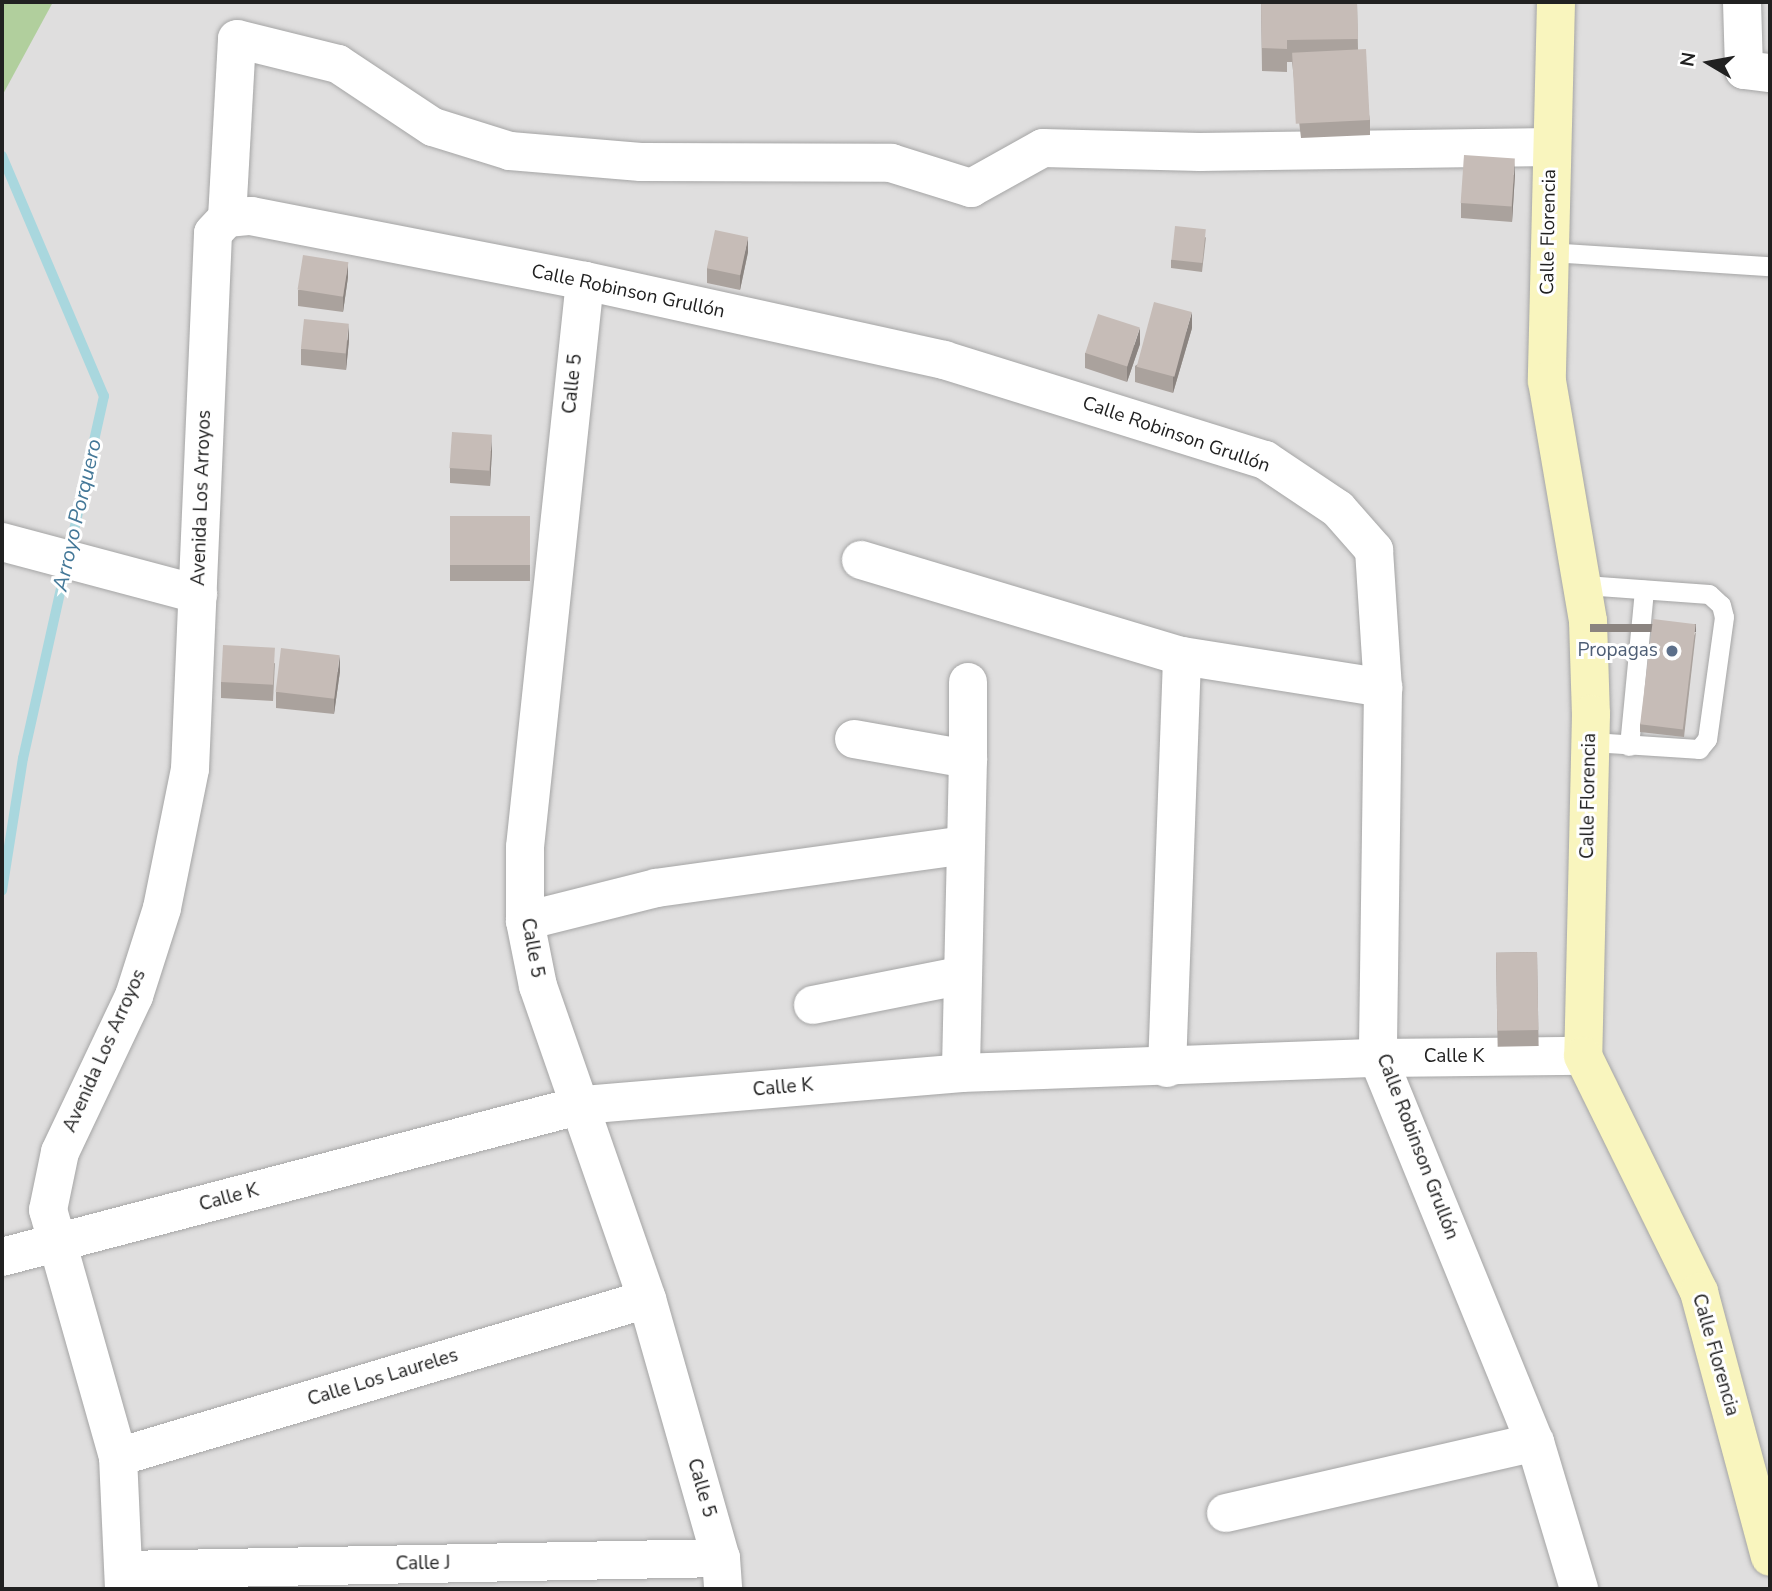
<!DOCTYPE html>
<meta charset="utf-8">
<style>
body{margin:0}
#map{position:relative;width:1772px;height:1591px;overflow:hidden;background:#f1ede8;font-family:"Nunito Sans",sans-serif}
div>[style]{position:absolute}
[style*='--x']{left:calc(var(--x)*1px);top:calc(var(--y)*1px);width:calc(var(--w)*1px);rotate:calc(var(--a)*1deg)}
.residential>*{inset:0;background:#dfdede;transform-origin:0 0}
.forest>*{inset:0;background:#b1cf9d}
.stream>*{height:10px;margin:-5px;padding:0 5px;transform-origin:5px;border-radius:5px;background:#a9d7de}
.roads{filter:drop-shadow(0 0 2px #a5a5a5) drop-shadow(0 0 2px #a5a5a5)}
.lane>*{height:19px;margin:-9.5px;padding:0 9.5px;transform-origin:9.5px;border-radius:9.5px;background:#fff}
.street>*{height:38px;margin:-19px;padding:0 19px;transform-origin:19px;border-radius:19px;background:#fff}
.secondary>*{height:38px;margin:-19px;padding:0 19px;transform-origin:19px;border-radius:19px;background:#f9f5be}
.wall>*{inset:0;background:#aaa29d;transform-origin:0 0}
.shaded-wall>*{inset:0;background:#8b8480;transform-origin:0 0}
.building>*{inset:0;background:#c6bcb7;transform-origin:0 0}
.dots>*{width:19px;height:19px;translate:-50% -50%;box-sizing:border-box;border:4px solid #fff;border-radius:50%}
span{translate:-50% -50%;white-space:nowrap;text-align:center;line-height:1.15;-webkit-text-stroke:6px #fff;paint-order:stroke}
.street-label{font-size:19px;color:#212121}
.service-label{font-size:19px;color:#4e5e75}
.right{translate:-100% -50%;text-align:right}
.water-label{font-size:21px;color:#447898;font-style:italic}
.frame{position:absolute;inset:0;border:4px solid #212121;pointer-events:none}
.north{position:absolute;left:1674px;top:28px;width:70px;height:70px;-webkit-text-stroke:5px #fff;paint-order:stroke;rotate:280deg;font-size:19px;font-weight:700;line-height:28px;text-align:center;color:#212121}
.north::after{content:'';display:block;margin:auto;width:24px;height:32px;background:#212121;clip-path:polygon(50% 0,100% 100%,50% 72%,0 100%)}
</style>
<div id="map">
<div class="residential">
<i style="left:2px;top:2px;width:1768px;height:1587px"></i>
</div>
<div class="forest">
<i style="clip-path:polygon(2px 2px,53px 2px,2px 96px)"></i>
</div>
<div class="stream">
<i style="--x:2;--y:156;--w:261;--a:67"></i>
<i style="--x:104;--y:396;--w:371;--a:102.6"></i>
<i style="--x:23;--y:758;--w:134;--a:99"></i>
</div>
<div class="roads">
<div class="lane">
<i style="--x:1549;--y:252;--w:219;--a:3.7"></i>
<i style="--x:1585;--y:585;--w:124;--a:4.2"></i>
<i style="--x:1709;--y:594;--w:16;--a:43"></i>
<i style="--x:1721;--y:605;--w:12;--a:76"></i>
<i style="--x:1724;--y:617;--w:123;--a:97.9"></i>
<i style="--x:1707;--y:739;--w:13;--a:129"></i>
<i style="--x:1699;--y:749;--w:109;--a:-176.3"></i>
<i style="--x:1629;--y:746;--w:157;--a:-84.5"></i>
</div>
<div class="street">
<i style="--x:1742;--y:2;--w:68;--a:88.3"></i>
<i style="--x:1744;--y:70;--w:26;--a:7"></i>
<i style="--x:227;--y:218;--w:24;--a:-5"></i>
<i style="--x:251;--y:216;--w:340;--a:11"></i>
<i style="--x:585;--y:281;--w:368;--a:12.4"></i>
<i style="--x:944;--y:360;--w:336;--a:17.3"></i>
<i style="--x:1265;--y:460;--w:88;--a:33.9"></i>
<i style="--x:1338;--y:509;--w:55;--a:48.7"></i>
<i style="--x:1374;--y:550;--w:138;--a:86.3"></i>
<i style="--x:1383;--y:688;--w:370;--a:90.8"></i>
<i style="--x:1378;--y:1058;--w:415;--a:67.8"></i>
<i style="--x:1535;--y:1442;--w:153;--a:73.3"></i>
<i style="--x:227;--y:218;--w:179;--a:-86.8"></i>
<i style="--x:237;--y:39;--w:104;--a:13.9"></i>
<i style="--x:338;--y:64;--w:114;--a:33.6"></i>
<i style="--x:433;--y:127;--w:81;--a:17.3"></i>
<i style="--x:510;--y:151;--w:131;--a:4.8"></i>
<i style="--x:641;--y:162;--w:250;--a:0.2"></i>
<i style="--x:891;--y:163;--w:84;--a:17.4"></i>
<i style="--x:971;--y:188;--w:82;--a:-29.1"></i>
<i style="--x:1043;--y:148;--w:157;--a:1.5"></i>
<i style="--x:1200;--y:152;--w:350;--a:-0.8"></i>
<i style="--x:585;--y:281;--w:569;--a:96.05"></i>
<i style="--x:525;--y:847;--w:74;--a:90"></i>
<i style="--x:525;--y:921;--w:66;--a:78.7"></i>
<i style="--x:538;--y:986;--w:331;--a:70.8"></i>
<i style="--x:647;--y:1299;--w:269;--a:74.1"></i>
<i style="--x:721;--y:1558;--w:31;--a:86"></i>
<i style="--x:2;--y:542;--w:203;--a:14.9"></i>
<i style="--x:861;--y:560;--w:335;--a:16.7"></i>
<i style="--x:1182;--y:656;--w:204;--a:9"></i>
<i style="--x:968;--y:682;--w:77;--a:90"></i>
<i style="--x:854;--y:739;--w:116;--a:10"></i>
<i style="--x:968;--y:759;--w:314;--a:91.3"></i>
<i style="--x:525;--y:921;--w:135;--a:-14.1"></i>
<i style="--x:656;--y:888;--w:311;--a:-7.9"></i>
<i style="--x:813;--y:1005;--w:150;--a:-11.2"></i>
<i style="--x:1167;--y:1068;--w:412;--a:-87.9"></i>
<i style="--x:2;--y:1257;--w:600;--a:-14.69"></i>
<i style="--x:582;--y:1105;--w:380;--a:-4.8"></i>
<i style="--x:961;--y:1073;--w:417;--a:-2.1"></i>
<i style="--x:1378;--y:1058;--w:205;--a:-0.6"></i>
<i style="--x:118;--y:1457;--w:552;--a:-16.63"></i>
<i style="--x:1226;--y:1513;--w:317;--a:-12.9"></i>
<i style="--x:124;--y:1570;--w:597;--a:-1.15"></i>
<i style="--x:124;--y:1589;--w:132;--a:-92.6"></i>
<i style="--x:118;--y:1457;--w:257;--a:-105.8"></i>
<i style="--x:48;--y:1210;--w:59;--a:-78.3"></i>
<i style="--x:60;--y:1152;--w:173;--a:-64.6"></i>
<i style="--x:134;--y:996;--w:92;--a:-72.3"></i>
<i style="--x:162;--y:908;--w:142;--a:-78.6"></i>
<i style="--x:190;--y:769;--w:536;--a:-87.54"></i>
<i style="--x:213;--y:233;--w:21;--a:-47"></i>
</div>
<div class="secondary">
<i style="--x:1556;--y:2;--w:379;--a:91.4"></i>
<i style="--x:1547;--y:381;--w:243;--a:80.3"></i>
<i style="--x:1588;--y:621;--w:93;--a:88.2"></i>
<i style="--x:1591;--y:714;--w:342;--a:91.3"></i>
<i style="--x:1583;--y:1056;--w:263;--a:63.8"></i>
<i style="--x:1699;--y:1292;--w:274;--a:75"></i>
</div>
</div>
<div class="wall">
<i style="clip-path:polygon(1261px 2px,1357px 2px,1358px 49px,1370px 120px,1370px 135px,1301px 138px,1292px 62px,1287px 62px,1287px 72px,1262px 71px)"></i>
<i style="clip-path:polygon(1515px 174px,1512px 222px,1461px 218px,1461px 203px)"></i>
<i style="clip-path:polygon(1206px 237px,1202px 272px,1171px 268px,1171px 260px)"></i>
<i style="clip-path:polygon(748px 252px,740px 290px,707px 283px,707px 268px)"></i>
<i style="clip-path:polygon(348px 277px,343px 312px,298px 306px,298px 290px)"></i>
<i style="clip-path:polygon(1192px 328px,1173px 393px,1135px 382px,1135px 366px)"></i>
<i style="clip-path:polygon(349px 340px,346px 370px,301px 365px,301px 349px)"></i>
<i style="clip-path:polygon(1140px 344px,1127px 382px,1085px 368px,1085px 353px)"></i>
<i style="clip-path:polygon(492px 450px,490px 486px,450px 483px,450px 468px)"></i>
<i style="left:450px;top:516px;width:80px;height:65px"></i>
<i style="clip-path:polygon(1696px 632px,1684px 737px,1640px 732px,1640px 724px)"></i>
<i style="clip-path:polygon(275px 663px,273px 701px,221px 698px,221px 682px)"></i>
<i style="clip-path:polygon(340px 671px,334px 714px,276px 708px,276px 692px)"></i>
<i style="left:1537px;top:952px;width:94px;height:41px;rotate:89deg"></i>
</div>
<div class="shaded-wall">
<i style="clip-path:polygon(1515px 159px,1515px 174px,1512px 222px,1512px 206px)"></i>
<i style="clip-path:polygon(748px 237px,748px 252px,740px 290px,740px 275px)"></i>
<i style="clip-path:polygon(348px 262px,348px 277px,343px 312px,343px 297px)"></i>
<i style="clip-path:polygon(1192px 312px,1192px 328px,1173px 393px,1173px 377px)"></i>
<i style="clip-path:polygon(349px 324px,349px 340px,346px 370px,346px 355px)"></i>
<i style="clip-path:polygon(1140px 328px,1140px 344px,1127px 382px,1127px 367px)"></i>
<i style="clip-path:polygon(492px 435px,492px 450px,490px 486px,490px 470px)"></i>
<i style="left:1696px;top:624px;width:8px;height:106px;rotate:90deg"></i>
<i style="clip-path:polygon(340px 655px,340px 671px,334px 714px,334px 699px)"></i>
</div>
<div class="building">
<i style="clip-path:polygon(1261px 2px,1357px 2px,1358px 39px,1287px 40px,1287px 49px,1262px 48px)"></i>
<i style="left:1366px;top:49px;width:71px;height:74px;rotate:87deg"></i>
<i style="left:1464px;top:155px;width:51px;height:48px;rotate:4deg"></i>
<i style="left:1175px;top:226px;width:31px;height:34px;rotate:6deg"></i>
<i style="left:715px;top:230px;width:34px;height:39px;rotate:12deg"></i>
<i style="left:303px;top:255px;width:46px;height:35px;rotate:9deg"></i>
<i style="left:1154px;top:302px;width:39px;height:67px;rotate:15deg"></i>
<i style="left:1098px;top:314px;width:44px;height:41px;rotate:18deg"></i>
<i style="left:304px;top:319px;width:45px;height:30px;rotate:6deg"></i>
<i style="left:452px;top:432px;width:40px;height:36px;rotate:4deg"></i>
<i style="left:450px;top:516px;width:80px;height:49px"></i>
<i style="left:1653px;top:619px;width:43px;height:106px;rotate:7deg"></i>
<i style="left:223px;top:645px;width:52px;height:37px;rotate:3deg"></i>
<i style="left:281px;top:648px;width:59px;height:44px;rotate:7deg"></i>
<i style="left:1537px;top:952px;width:78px;height:41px;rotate:89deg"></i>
</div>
<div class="dots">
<i style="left:1672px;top:651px;background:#5c6f8a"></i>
</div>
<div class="street-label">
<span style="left:1549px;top:232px;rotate:-89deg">Calle Florencia</span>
<span style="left:628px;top:292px;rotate:12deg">Calle Robinson Grullón</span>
<span style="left:573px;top:384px;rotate:-84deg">Calle 5</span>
<span style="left:1176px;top:435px;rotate:19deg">Calle Robinson Grullón</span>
<span style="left:202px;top:498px;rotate:-88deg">Avenida Los Arroyos</span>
<span style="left:1589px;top:796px;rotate:-89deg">Calle Florencia</span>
<span style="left:532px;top:948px;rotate:80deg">Calle 5</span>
<span style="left:105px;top:1051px;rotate:-66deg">Avenida Los Arroyos</span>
<span style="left:1454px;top:1057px">Calle K</span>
<span style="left:783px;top:1088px;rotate:-5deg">Calle K</span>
<span style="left:1417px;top:1147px;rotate:69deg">Calle Robinson Grullón</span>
<span style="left:229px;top:1198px;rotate:-15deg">Calle K</span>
<span style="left:1715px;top:1355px;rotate:74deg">Calle Florencia</span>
<span style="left:383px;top:1378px;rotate:-17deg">Calle Los Laureles</span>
<span style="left:701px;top:1488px;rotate:74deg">Calle 5</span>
<span style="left:423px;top:1564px;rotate:-1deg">Calle J</span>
</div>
<div class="service-label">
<span class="right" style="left:1658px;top:651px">Propagas</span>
</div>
<div class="water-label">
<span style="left:77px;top:515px;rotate:-77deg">Arroyo Porquero</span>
</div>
<div class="frame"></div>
<div class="north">N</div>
</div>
